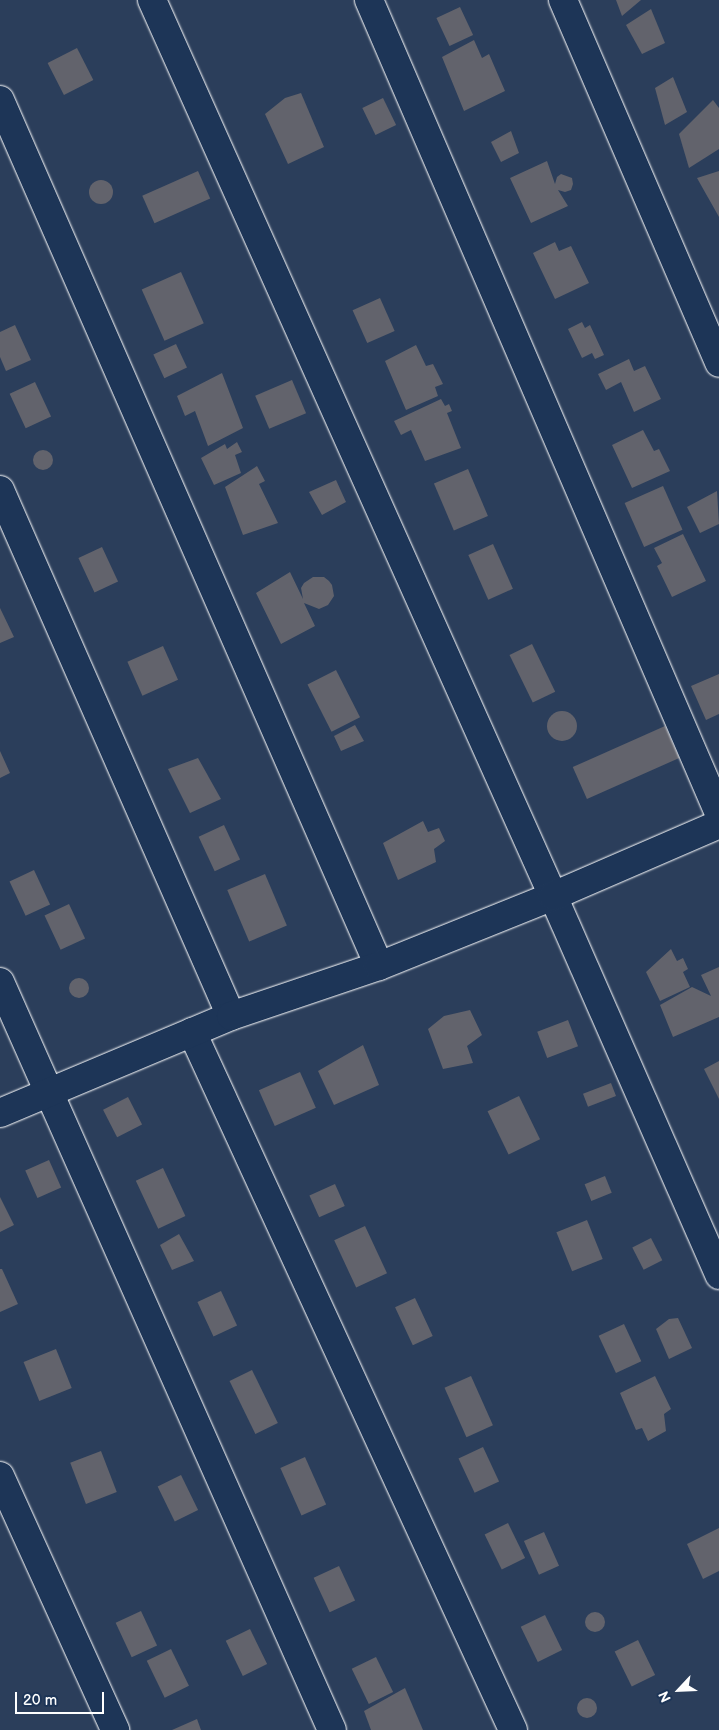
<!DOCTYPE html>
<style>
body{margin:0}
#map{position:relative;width:719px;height:1730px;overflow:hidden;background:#2b3e5b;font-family:"Balsamiq Sans",sans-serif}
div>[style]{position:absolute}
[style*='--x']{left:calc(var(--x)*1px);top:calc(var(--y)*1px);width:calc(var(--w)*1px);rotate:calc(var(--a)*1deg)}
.building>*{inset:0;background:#62636c;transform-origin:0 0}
.round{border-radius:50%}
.roads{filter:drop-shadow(0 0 1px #fff) drop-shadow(0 0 1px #fff)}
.minor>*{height:28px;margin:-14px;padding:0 14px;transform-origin:14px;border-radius:14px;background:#1d3557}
span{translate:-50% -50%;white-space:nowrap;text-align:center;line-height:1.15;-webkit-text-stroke:5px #1d3557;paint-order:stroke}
.north{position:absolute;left:654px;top:1665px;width:50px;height:50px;-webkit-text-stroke:4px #1d3557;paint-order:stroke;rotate:245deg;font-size:14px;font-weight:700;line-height:20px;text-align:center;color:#fff}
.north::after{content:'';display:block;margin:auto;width:18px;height:22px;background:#fff;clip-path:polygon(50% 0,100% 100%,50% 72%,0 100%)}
.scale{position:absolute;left:15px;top:1692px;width:89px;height:22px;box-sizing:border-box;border:2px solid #fff;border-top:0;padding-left:6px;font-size:15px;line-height:18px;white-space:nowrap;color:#fff;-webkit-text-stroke:4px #1d3557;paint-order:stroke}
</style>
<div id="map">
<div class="building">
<i style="clip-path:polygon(616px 0,641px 0,622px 16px)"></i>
<i style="left:460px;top:7px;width:31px;height:26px;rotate:65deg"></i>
<i style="clip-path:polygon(651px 9px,665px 43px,642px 54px,626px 25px)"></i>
<i style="clip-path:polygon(474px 40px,482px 58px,489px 54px,505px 91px,464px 111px,442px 57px)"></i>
<i style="left:77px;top:48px;width:36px;height:33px;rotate:63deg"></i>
<i style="clip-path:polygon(673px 77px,687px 112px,665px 125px,655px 88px)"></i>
<i style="clip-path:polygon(301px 93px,324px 147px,288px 164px,265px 114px,285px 98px)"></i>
<i style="left:383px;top:98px;width:30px;height:23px;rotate:64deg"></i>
<i style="clip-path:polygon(713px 100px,719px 108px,719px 149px,689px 168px,679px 134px)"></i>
<i style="clip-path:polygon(511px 131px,519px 153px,501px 162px,491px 142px)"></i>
<i style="clip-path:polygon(547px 161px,555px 184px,557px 177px,561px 174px,572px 178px,573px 184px,571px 190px,565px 192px,558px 190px,568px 206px,531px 223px,510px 178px)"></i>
<i style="left:198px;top:171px;width:30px;height:61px;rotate:66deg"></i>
<i style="clip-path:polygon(719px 171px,719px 217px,697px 178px)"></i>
<i class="round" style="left:89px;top:180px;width:24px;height:24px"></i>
<i style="clip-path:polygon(555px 242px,559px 251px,571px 246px,589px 283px,555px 299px,533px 253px)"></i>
<i style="left:181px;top:272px;width:56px;height:43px;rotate:66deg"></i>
<i style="left:380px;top:298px;width:36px;height:30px;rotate:66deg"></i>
<i style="clip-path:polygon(582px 322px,585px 328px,590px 325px,604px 355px,595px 359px,592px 353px,582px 358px,568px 329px)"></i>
<i style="clip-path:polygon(15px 325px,31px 360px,6px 371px,0 357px,0 332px)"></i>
<i style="left:176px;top:344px;width:26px;height:25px;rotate:65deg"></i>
<i style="clip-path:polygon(416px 345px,426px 366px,433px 364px,443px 384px,435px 387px,438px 396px,406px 410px,385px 361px)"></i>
<i style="clip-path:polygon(629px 359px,634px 371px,645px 366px,661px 399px,634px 412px,621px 382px,606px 390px,598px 374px)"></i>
<i style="clip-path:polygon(222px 373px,243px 428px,208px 446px,195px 411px,185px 416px,177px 396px)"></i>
<i style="left:292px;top:380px;width:36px;height:40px;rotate:67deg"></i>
<i style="left:35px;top:382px;width:38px;height:28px;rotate:65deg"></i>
<i style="clip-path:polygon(441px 399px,445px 406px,449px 404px,452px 411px,447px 413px,461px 448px,425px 461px,411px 430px,401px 435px,394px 421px)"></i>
<i style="clip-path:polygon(643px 430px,654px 451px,659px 449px,670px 471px,632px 488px,612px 445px)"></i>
<i style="clip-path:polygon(237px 442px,242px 452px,235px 455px,241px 473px,214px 485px,201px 458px,225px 444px,227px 449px)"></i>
<i class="round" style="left:33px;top:450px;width:20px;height:20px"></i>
<i style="clip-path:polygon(257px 466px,265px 481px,259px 484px,278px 523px,243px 535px,225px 487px)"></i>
<i style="left:468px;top:469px;width:51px;height:37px;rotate:67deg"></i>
<i style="clip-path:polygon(336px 480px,346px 502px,322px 515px,309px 492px)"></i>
<i style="left:663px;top:486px;width:48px;height:42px;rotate:66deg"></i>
<i style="clip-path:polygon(717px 491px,719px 524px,700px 533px,687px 507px)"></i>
<i style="clip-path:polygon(683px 534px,706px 581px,672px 597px,657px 566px,662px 563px,654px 548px)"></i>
<i style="left:493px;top:544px;width:49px;height:27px;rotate:66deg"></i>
<i style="left:102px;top:547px;width:38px;height:26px;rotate:65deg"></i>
<i style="clip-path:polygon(290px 572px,303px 599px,301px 588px,304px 583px,313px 577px,324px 577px,329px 581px,332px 585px,334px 596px,328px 605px,319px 609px,304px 603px,315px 626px,281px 644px,256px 593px)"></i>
<i style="clip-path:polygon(0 608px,14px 637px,0 643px)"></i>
<i style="left:532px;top:644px;width:53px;height:25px;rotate:64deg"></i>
<i style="left:163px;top:646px;width:37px;height:39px;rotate:66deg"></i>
<i style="left:336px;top:670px;width:53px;height:32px;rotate:63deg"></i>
<i style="clip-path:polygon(719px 674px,719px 714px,706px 720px,691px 686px)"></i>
<i class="round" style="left:547px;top:711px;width:30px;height:30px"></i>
<i style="clip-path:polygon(355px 725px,364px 741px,341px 751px,334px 736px)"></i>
<i style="left:665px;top:726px;width:35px;height:101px;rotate:66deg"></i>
<i style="clip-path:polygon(0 751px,10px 773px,0 778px)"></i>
<i style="clip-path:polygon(198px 758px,221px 799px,190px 813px,168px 769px)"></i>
<i style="clip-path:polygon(423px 821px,428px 832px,439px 828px,445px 841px,434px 849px,436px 862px,398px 880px,383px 843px)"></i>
<i style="left:224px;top:825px;width:38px;height:28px;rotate:65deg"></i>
<i style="left:34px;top:870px;width:38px;height:27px;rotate:65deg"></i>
<i style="left:265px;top:874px;width:56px;height:41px;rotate:67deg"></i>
<i style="left:69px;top:904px;width:38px;height:27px;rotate:65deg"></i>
<i style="clip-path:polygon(671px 949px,677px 961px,683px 958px,688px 969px,683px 972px,690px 987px,660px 1001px,646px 972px)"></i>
<i style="clip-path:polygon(719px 967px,719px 1017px,673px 1037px,660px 1005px,692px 987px,711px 996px,701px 975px)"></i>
<i class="round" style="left:69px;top:978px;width:20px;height:20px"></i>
<i style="clip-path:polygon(470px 1010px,482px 1035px,467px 1046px,473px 1063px,443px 1069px,428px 1029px,444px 1016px)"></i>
<i style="left:568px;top:1020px;width:28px;height:33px;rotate:69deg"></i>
<i style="clip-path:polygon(363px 1045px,379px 1085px,334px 1105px,318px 1071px)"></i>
<i style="clip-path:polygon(719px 1061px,719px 1099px,704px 1069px)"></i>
<i style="left:300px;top:1072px;width:39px;height:45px;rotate:66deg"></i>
<i style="left:611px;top:1083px;width:14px;height:30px;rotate:69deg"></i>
<i style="left:519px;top:1096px;width:48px;height:35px;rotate:64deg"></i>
<i style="left:128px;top:1097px;width:31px;height:28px;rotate:63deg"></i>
<i style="left:49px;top:1160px;width:30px;height:26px;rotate:66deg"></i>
<i style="left:163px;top:1168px;width:53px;height:30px;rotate:65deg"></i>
<i style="left:605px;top:1176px;width:18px;height:22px;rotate:68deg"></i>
<i style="left:335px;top:1184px;width:24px;height:28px;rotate:66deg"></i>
<i style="clip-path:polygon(0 1197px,14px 1225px,0 1232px)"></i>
<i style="left:587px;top:1220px;width:42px;height:33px;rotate:68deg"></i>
<i style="left:365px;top:1226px;width:52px;height:34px;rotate:65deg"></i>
<i style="clip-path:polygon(179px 1234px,194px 1261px,172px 1270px,160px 1245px)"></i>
<i style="left:651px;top:1238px;width:25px;height:21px;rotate:63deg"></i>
<i style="clip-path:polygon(0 1269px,2px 1269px,18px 1304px,0 1312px)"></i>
<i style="left:221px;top:1291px;width:38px;height:26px;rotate:65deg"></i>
<i style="left:415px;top:1298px;width:42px;height:22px;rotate:65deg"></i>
<i style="clip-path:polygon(678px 1318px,692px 1348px,669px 1359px,656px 1329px,669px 1319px)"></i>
<i style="left:624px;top:1324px;width:41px;height:28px;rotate:65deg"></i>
<i style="left:56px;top:1349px;width:42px;height:35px;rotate:68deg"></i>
<i style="left:252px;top:1370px;width:59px;height:25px;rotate:64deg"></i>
<i style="left:471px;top:1376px;width:54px;height:29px;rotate:66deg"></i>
<i style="clip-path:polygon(655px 1376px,671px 1409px,664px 1414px,666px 1431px,648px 1441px,642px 1428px,636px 1430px,620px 1393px)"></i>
<i style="left:483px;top:1447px;width:38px;height:27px;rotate:65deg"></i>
<i style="left:101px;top:1451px;width:44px;height:33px;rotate:69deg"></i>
<i style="left:305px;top:1457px;width:52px;height:27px;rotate:66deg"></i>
<i style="left:181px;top:1475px;width:39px;height:26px;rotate:64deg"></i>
<i style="left:508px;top:1523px;width:39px;height:26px;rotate:64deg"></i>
<i style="clip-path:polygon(719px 1528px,719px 1571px,703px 1579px,687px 1544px)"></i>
<i style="left:544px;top:1532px;width:37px;height:22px;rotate:66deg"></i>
<i style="left:339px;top:1566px;width:38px;height:28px;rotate:65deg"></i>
<i style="left:141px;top:1611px;width:38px;height:28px;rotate:65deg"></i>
<i class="round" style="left:585px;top:1612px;width:20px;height:20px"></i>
<i style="left:545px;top:1615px;width:39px;height:27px;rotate:64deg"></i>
<i style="left:250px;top:1629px;width:39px;height:27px;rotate:64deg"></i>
<i style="left:638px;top:1640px;width:39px;height:26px;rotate:64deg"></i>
<i style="left:171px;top:1649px;width:41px;height:27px;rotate:64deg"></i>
<i style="left:376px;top:1657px;width:39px;height:27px;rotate:64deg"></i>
<i style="clip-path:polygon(405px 1688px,423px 1730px,371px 1730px,364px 1711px)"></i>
<i class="round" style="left:577px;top:1698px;width:20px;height:20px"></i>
<i style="clip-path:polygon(197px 1719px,201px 1730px,172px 1730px)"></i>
</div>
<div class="roads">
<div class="minor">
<i style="--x:152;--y:0;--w:982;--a:65.89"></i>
<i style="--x:553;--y:896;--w:414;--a:66.3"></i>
<i style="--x:369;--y:0;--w:885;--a:66.71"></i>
<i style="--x:563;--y:0;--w:395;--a:66.7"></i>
<i style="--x:0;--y:100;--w:945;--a:66.36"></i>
<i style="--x:0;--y:490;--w:574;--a:66.29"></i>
<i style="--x:0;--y:982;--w:818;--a:66.07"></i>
<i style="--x:192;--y:1032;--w:768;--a:65.3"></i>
<i style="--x:0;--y:1113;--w:251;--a:-22.8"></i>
<i style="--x:231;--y:1016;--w:156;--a:-18.7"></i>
<i style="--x:379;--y:966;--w:188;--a:-21.9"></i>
<i style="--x:553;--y:896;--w:181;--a:-23.4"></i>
<i style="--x:0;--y:1476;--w:279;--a:65.6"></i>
</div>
</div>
<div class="north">N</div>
<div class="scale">20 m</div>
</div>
